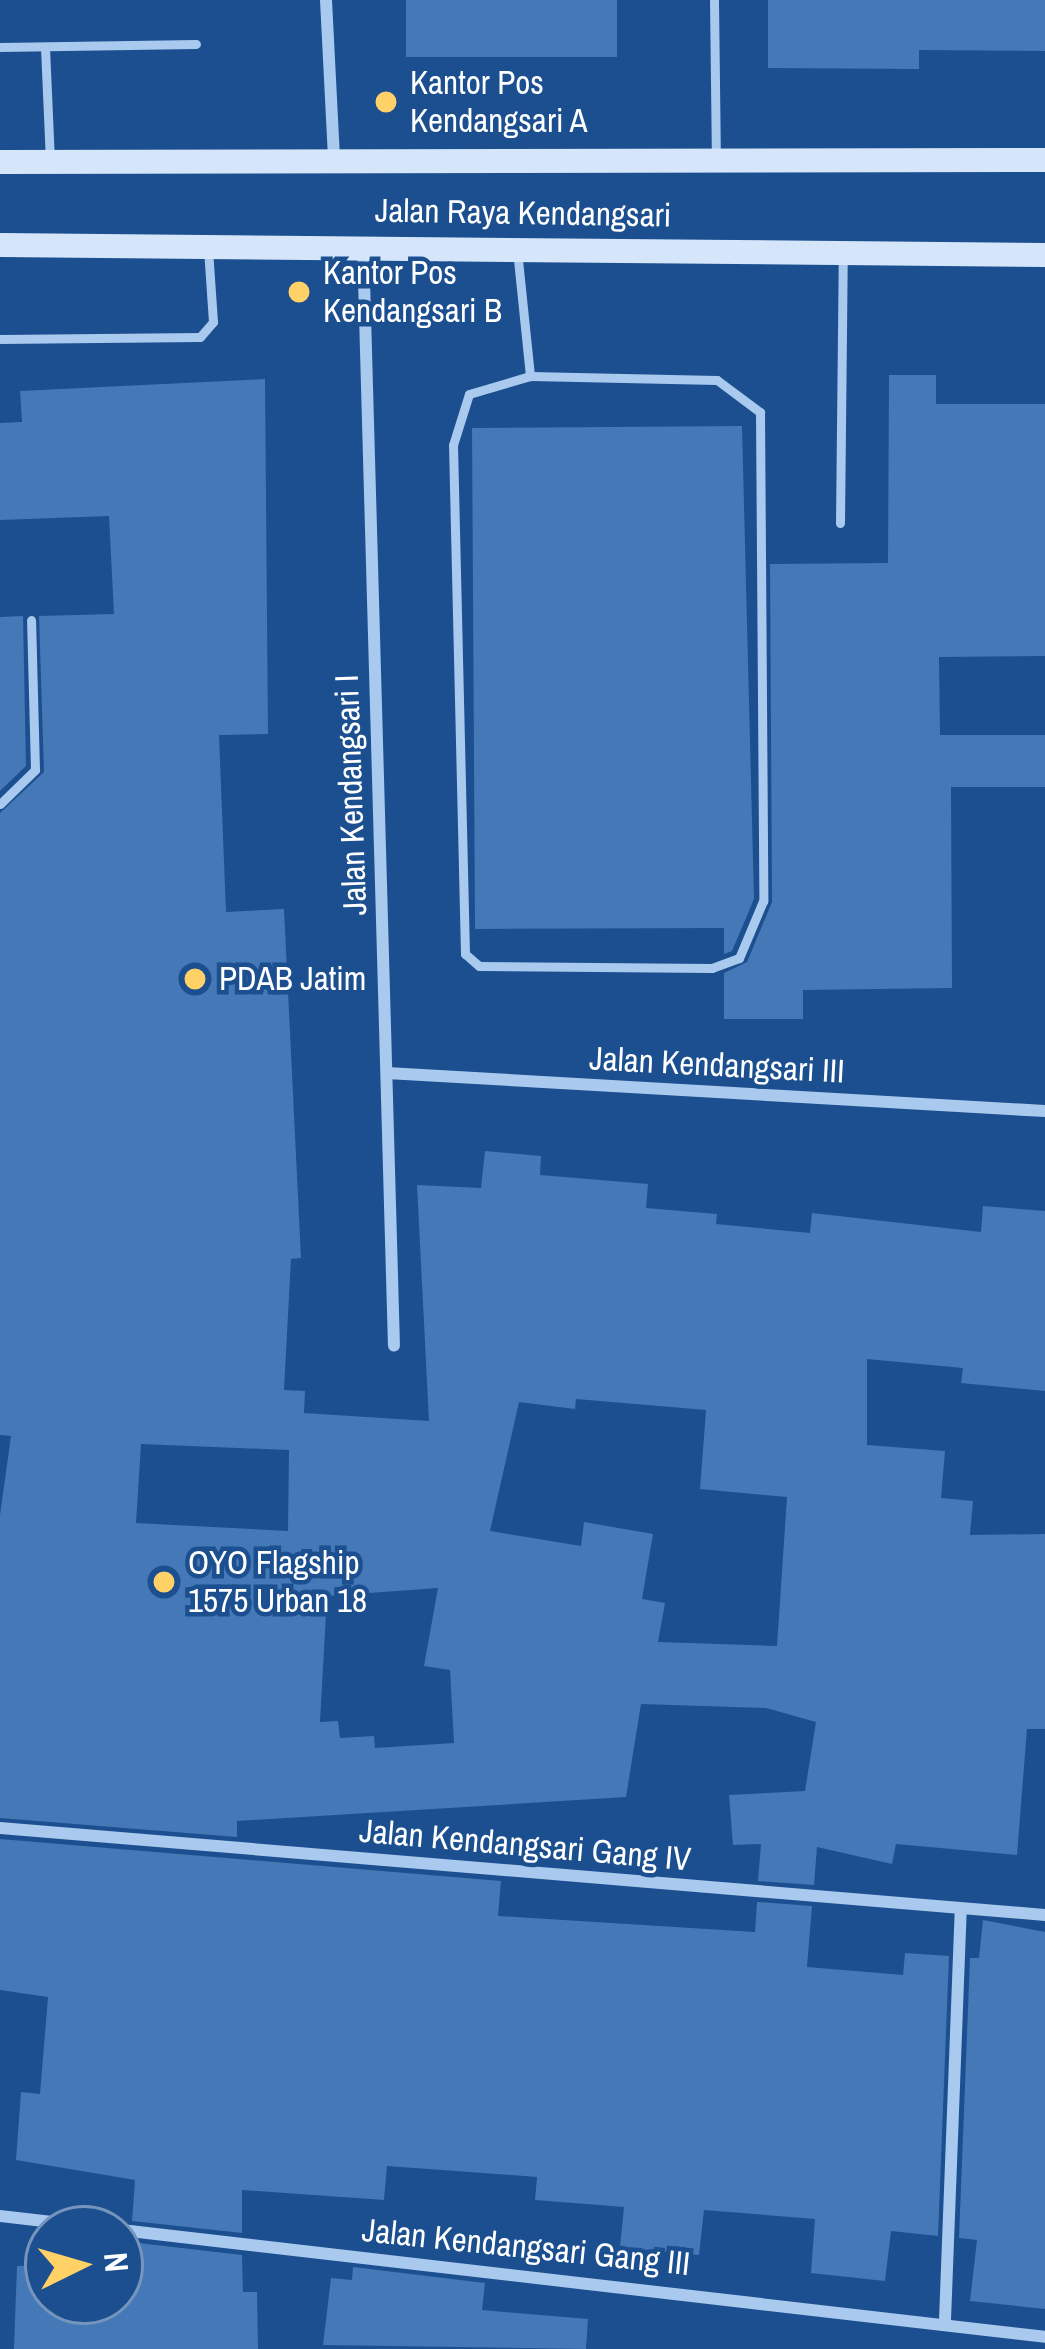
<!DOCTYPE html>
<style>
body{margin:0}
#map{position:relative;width:1045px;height:2349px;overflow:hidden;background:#1b4f8f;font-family:"Archivo Narrow",sans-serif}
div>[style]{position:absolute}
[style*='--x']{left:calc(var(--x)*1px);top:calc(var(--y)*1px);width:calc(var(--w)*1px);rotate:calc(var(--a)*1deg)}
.building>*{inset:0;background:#4478b7;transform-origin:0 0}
.service>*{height:9px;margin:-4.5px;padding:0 4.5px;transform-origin:4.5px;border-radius:4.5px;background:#a9c9ee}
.minor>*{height:12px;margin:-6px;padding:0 6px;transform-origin:6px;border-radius:6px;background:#a9c9ee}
.secondary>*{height:24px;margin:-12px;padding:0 12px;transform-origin:12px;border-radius:12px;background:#d6e6fa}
.dots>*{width:33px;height:33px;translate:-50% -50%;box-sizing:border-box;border:6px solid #1b4f8f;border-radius:50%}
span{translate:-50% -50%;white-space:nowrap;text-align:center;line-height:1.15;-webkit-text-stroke:9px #1b4f8f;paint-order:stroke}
.poi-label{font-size:33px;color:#fff}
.left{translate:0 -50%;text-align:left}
.street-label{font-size:33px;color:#fff}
.north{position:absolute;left:24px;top:2205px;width:120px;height:120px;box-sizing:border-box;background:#1b4f8f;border:3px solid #7695bc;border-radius:50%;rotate:85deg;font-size:33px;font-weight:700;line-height:48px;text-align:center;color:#fff}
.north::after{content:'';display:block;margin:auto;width:42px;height:54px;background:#ffd166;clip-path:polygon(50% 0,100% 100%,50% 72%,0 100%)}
</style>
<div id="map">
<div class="building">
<i style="left:406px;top:0;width:211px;height:57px"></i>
<i style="clip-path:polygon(768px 0,1045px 0,1045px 51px,919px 50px,919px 69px,768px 68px)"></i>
<i style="clip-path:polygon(889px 375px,936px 375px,936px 404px,1045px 404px,1045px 656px,939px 657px,940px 735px,1045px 735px,1045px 787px,951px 787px,952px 988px,803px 990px,803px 1019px,724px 1019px,724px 973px,747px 962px,772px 902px,770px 564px,888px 563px)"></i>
<i style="clip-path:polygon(evenodd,265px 379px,268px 734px,219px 735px,226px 912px,284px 909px,301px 1258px,291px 1259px,284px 1390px,305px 1391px,304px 1413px,429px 1421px,417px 1185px,481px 1188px,485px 1151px,541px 1156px,540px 1175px,648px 1184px,646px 1208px,717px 1214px,716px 1224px,810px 1233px,812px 1213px,981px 1232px,983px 1206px,1045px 1211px,1045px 1391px,961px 1383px,963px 1368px,867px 1359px,867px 1445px,945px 1451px,941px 1498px,973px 1501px,970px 1535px,1045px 1534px,1045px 1729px,1027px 1729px,1017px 1855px,896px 1844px,892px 1864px,817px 1847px,814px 1885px,758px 1881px,761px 1844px,733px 1845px,729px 1795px,805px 1791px,816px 1722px,766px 1708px,641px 1704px,626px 1797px,237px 1821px,237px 1837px,0 1818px,0 1515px,11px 1436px,0 1435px,0 813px,44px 772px,39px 616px,114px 614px,109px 516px,0 520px,0 423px,22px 422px,20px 391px,265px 379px,576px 1399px,706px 1410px,700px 1489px,787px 1497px,777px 1646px,658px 1642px,665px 1603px,642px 1599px,653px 1534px,584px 1522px,581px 1546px,490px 1531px,519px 1402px,575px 1409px,576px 1399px,265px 379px,141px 1444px,289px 1450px,288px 1531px,136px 1523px,141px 1444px,265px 379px,438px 1588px,424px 1666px,450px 1670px,454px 1743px,375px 1748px,374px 1736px,340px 1738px,338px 1721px,320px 1722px,327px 1596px,438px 1588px)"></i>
<i style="clip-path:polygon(742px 426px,754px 899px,732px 951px,724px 954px,724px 928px,475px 929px,472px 428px)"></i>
<i style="clip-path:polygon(23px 616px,26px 766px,0 791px,0 617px)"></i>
<i style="clip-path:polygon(0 1839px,501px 1881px,498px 1916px,755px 1932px,757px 1902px,812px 1906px,807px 1967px,903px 1975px,905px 1953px,949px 1956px,938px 2236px,891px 2231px,885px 2281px,811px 2273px,815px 2219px,704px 2210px,699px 2255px,620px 2247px,624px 2207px,535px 2200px,537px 2177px,387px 2166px,384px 2200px,242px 2190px,242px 2233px,132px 2221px,135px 2180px,16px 2160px,21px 2092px,40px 2094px,48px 1997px,0 1990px)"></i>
<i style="clip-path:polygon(983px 1920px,1045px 1932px,1045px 2309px,970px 2301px,977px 2240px,959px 2238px,970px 1958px,979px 1958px)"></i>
<i style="clip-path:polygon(130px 2242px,242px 2255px,243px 2292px,257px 2292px,258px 2349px,14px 2349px,17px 2266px,48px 2265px,48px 2301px,120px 2301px)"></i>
<i style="clip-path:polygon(353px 2267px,485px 2283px,482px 2310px,588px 2319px,586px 2349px,323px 2345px,331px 2278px,352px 2280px)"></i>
</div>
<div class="service">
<i style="--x:714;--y:0;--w:157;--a:89.3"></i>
<i style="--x:0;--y:47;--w:196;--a:-0.9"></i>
<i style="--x:45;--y:47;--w:114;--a:87.5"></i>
<i style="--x:517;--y:250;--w:127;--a:84.1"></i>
<i style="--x:0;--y:339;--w:200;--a:-0.6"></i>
<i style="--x:200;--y:337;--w:20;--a:-49"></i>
<i style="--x:213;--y:322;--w:73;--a:-93.9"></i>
<i style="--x:530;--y:376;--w:187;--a:1.2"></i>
<i style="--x:717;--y:380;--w:54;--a:36.7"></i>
<i style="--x:760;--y:412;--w:489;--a:89.6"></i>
<i style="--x:763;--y:901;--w:62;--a:112.8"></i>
<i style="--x:739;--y:958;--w:29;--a:160"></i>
<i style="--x:712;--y:968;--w:233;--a:-179.5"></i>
<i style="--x:479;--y:966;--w:18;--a:-139"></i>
<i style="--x:465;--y:954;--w:509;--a:-91.35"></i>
<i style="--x:453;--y:445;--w:53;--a:-72.6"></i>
<i style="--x:469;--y:394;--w:64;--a:-16.4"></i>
<i style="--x:840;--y:523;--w:265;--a:-89.4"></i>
<i style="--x:0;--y:804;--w:49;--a:-44.2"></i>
<i style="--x:35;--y:770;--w:150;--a:-91.5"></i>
</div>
<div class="minor">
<i style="--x:326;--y:0;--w:156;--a:87.1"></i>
<i style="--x:363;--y:244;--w:1102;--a:88.39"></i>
<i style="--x:387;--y:1073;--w:659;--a:3.31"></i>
<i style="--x:0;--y:1828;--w:1049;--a:4.76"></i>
<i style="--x:0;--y:2216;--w:1052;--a:6.6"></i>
<i style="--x:945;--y:2320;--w:411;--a:-87.8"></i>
</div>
<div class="secondary">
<i style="--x:0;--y:162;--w:1045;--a:-0.11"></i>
<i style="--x:0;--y:245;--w:1045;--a:0.55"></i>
</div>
<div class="dots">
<i style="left:386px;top:102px;background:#ffd166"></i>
<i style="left:299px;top:292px;background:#ffd166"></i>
<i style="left:195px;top:979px;background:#ffd166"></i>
<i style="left:164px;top:1582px;background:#ffd166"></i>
</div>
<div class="poi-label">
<span class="left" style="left:410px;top:102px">Kantor Pos<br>Kendangsari A</span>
<span class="left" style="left:323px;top:292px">Kantor Pos<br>Kendangsari B</span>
<span class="left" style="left:219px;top:979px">PDAB Jatim</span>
<span class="left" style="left:188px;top:1582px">OYO Flagship<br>1575 Urban 18</span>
</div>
<div class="street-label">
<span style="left:523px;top:213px;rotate:1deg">Jalan Raya Kendangsari</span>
<span style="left:351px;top:795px;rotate:-92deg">Jalan Kendangsari I</span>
<span style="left:717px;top:1065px;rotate:3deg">Jalan Kendangsari III</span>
<span style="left:525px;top:1845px;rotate:5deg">Jalan Kendangsari Gang IV</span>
<span style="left:526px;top:2247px;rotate:6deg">Jalan Kendangsari Gang III</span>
</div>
<div class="north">N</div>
</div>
